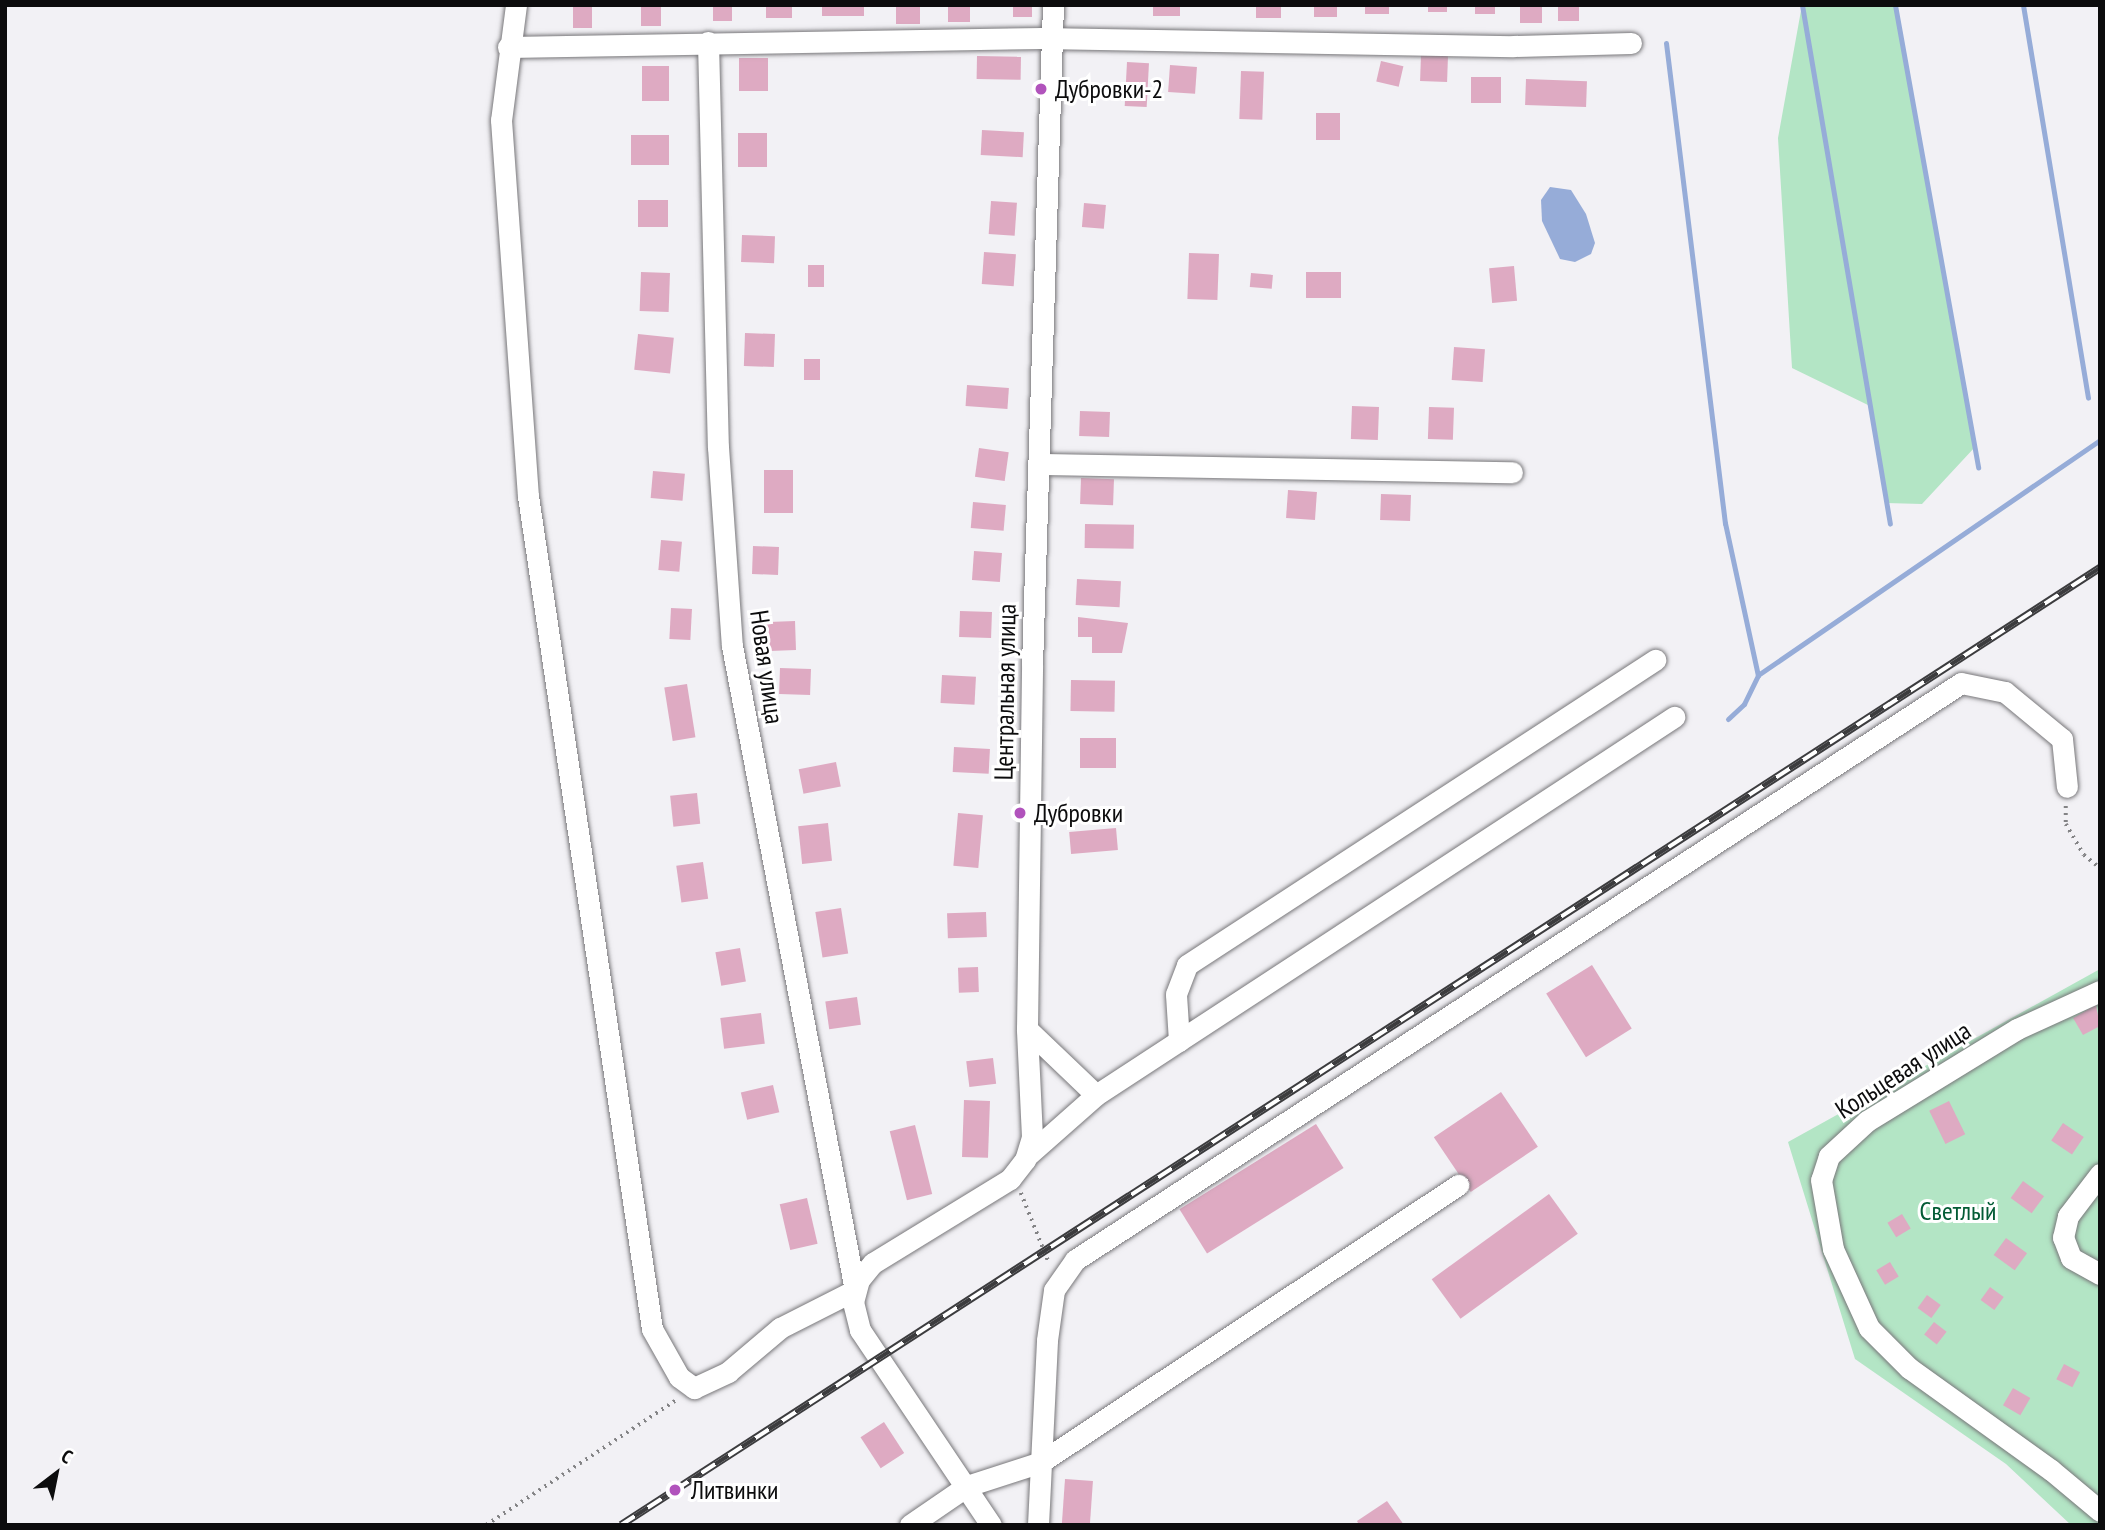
<!DOCTYPE html>
<meta charset="utf-8">
<style>
body{margin:0}
#map{position:relative;width:2105px;height:1530px;overflow:hidden;background:#f2f1f5;font-family:"PT Sans Narrow",sans-serif}
div>[style]{position:absolute}
[style*='--x']{left:calc(var(--x)*1px);top:calc(var(--y)*1px);width:calc(var(--w)*1px);rotate:calc(var(--a)*1deg)}
.green>*{inset:0;background:#b3e5c5}
.water>*{inset:0;background:#96acd8}
.stream>*{height:5px;margin:-2.5px;padding:0 2.5px;transform-origin:2.5px;border-radius:2.5px;background:#96acd8}
.building>*{inset:0;background:#deaac2;transform-origin:0 0}
.path>*{height:3.5px;margin-top:-1.75px;transform-origin:0;background:repeating-linear-gradient(90deg,#838385 0 2px,transparent 0 7px)}
.roads{filter:drop-shadow(0 0 2px #78777a) drop-shadow(0 0 2px #78777a)}
.minor>*{height:21px;margin:-10.5px;padding:0 10.5px;transform-origin:10.5px;border-radius:10.5px;background:#fff}
.rail>*{height:8px;margin-top:-4px;transform-origin:0;background:repeating-linear-gradient(90deg,#fff 0 16px,#3c3c3e 0 32px);box-sizing:border-box;border-block:2px solid #3c3c3e}
.dots>*{width:19px;height:19px;translate:-50% -50%;box-sizing:border-box;border:4px solid #fff;border-radius:50%}
span{translate:-50% -50%;white-space:nowrap;text-align:center;line-height:1.15;-webkit-text-stroke:6px #fff;paint-order:stroke}
.poi-label{font-size:26px;color:#0c0c0d}
.left{translate:0 -50%;text-align:left}
.street-label{font-size:26px;color:#0c0c0d}
.park-label{font-size:26px;color:#035b35}
.frame{position:absolute;inset:0;border:7px solid #0c0c0d;pointer-events:none}
.north{position:absolute;left:21px;top:1439px;width:70px;height:70px;-webkit-text-stroke:5px #fff;paint-order:stroke;rotate:32deg;font-size:19px;font-weight:700;line-height:28px;text-align:center;color:#0c0c0d}
.north::after{content:'';display:block;margin:auto;width:24px;height:32px;background:#0c0c0d;clip-path:polygon(50% 0,100% 100%,50% 72%,0 100%)}
</style>
<div id="map">
<div class="green">
<i style="clip-path:polygon(1802px 5px,1895px 5px,1975px 447px,1922px 504px,1886px 503px,1870px 406px,1792px 368px,1778px 138px)"></i>
<i style="clip-path:polygon(2100px 969px,2100px 1525px,2071px 1525px,2006px 1464px,1855px 1359px,1788px 1142px)"></i>
</div>
<div class="water">
<i style="clip-path:polygon(1550px 187px,1571px 190px,1586px 214px,1595px 243px,1591px 254px,1575px 262px,1560px 259px,1542px 221px,1541px 200px)"></i>
</div>
<div class="stream">
<i style="--x:1802;--y:5;--w:526;--a:80.38"></i>
<i style="--x:1895;--y:5;--w:470;--a:79.8"></i>
<i style="--x:2023;--y:5;--w:398;--a:80.6"></i>
<i style="--x:1666;--y:43;--w:484;--a:83"></i>
<i style="--x:1725;--y:523;--w:156;--a:77.8"></i>
<i style="--x:1728;--y:719;--w:22;--a:-43"></i>
<i style="--x:1744;--y:704;--w:32;--a:-64"></i>
<i style="--x:1758;--y:675;--w:415;--a:-34.5"></i>
</div>
<div class="building">
<i style="left:573px;top:5px;width:19px;height:23px"></i>
<i style="left:641px;top:5px;width:20px;height:21px"></i>
<i style="left:713px;top:5px;width:19px;height:16px"></i>
<i style="left:766px;top:5px;width:26px;height:13px"></i>
<i style="left:822px;top:5px;width:42px;height:11px"></i>
<i style="left:896px;top:5px;width:24px;height:19px"></i>
<i style="left:948px;top:5px;width:22px;height:17px"></i>
<i style="left:1013px;top:5px;width:19px;height:12px"></i>
<i style="left:1153px;top:5px;width:27px;height:11px"></i>
<i style="left:1256px;top:5px;width:25px;height:13px"></i>
<i style="left:1314px;top:5px;width:23px;height:12px"></i>
<i style="left:1365px;top:5px;width:24px;height:9px"></i>
<i style="left:1428px;top:5px;width:19px;height:7px"></i>
<i style="left:1475px;top:5px;width:20px;height:9px"></i>
<i style="left:1520px;top:5px;width:22px;height:18px"></i>
<i style="left:1558px;top:5px;width:21px;height:16px"></i>
<i style="left:1421px;top:55px;width:27px;height:26px;rotate:2deg"></i>
<i style="left:977px;top:56px;width:44px;height:23px;rotate:1deg"></i>
<i style="left:739px;top:58px;width:29px;height:33px"></i>
<i style="left:1381px;top:61px;width:23px;height:21px;rotate:13deg"></i>
<i style="left:1127px;top:62px;width:22px;height:44px;rotate:3deg"></i>
<i style="left:1170px;top:65px;width:27px;height:27px;rotate:4deg"></i>
<i style="left:642px;top:66px;width:27px;height:35px"></i>
<i style="left:1241px;top:71px;width:23px;height:48px;rotate:2deg"></i>
<i style="left:1471px;top:77px;width:30px;height:26px"></i>
<i style="left:1526px;top:79px;width:61px;height:26px;rotate:2deg"></i>
<i style="left:1316px;top:113px;width:24px;height:27px"></i>
<i style="left:982px;top:130px;width:42px;height:25px;rotate:3deg"></i>
<i style="left:767px;top:133px;width:34px;height:29px;rotate:90deg"></i>
<i style="left:631px;top:135px;width:38px;height:30px"></i>
<i style="left:638px;top:200px;width:30px;height:27px"></i>
<i style="left:991px;top:201px;width:26px;height:33px;rotate:4deg"></i>
<i style="left:1084px;top:203px;width:22px;height:24px;rotate:5deg"></i>
<i style="left:742px;top:235px;width:33px;height:27px;rotate:2deg"></i>
<i style="left:984px;top:252px;width:32px;height:32px;rotate:4deg"></i>
<i style="left:1189px;top:253px;width:30px;height:46px;rotate:2deg"></i>
<i style="left:808px;top:265px;width:16px;height:22px"></i>
<i style="left:1514px;top:266px;width:35px;height:25px;rotate:85deg"></i>
<i style="left:641px;top:272px;width:29px;height:39px;rotate:2deg"></i>
<i style="left:1341px;top:272px;width:26px;height:35px;rotate:90deg"></i>
<i style="left:1251px;top:273px;width:22px;height:14px;rotate:5deg"></i>
<i style="left:745px;top:333px;width:30px;height:33px;rotate:2deg"></i>
<i style="left:638px;top:334px;width:36px;height:36px;rotate:6deg"></i>
<i style="left:1454px;top:347px;width:31px;height:33px;rotate:4deg"></i>
<i style="left:820px;top:359px;width:21px;height:16px;rotate:90deg"></i>
<i style="left:967px;top:385px;width:42px;height:21px;rotate:4deg"></i>
<i style="left:1352px;top:406px;width:27px;height:33px;rotate:2deg"></i>
<i style="left:1429px;top:407px;width:25px;height:32px;rotate:2deg"></i>
<i style="left:1080px;top:411px;width:30px;height:25px;rotate:2deg"></i>
<i style="left:979px;top:448px;width:30px;height:29px;rotate:8deg"></i>
<i style="left:764px;top:470px;width:29px;height:43px"></i>
<i style="left:653px;top:471px;width:32px;height:27px;rotate:5deg"></i>
<i style="left:1081px;top:478px;width:33px;height:26px;rotate:2deg"></i>
<i style="left:1288px;top:490px;width:29px;height:28px;rotate:4deg"></i>
<i style="left:1381px;top:494px;width:30px;height:26px;rotate:2deg"></i>
<i style="left:973px;top:502px;width:33px;height:26px;rotate:5deg"></i>
<i style="left:1085px;top:524px;width:49px;height:24px;rotate:1deg"></i>
<i style="left:661px;top:540px;width:21px;height:30px;rotate:5deg"></i>
<i style="left:753px;top:546px;width:26px;height:28px;rotate:2deg"></i>
<i style="left:974px;top:551px;width:28px;height:29px;rotate:4deg"></i>
<i style="left:1077px;top:579px;width:44px;height:26px;rotate:3deg"></i>
<i style="left:671px;top:608px;width:21px;height:31px;rotate:3deg"></i>
<i style="left:960px;top:611px;width:32px;height:26px;rotate:2deg"></i>
<i style="clip-path:polygon(1078px 617px,1128px 623px,1122px 653px,1092px 653px,1092px 637px,1078px 637px)"></i>
<i style="left:795px;top:621px;width:29px;height:33px;rotate:88deg"></i>
<i style="left:780px;top:668px;width:31px;height:26px;rotate:2deg"></i>
<i style="left:942px;top:675px;width:34px;height:28px;rotate:3deg"></i>
<i style="left:1071px;top:680px;width:44px;height:31px;rotate:1deg"></i>
<i style="left:687px;top:684px;width:54px;height:23px;rotate:81deg"></i>
<i style="left:1080px;top:738px;width:36px;height:30px"></i>
<i style="left:954px;top:747px;width:36px;height:25px;rotate:3deg"></i>
<i style="left:836px;top:762px;width:25px;height:38px;rotate:79deg"></i>
<i style="left:697px;top:793px;width:31px;height:27px;rotate:84deg"></i>
<i style="left:958px;top:813px;width:25px;height:53px;rotate:5deg"></i>
<i style="left:828px;top:823px;width:38px;height:30px;rotate:84deg"></i>
<i style="left:1116px;top:828px;width:22px;height:47px;rotate:85deg"></i>
<i style="left:703px;top:862px;width:37px;height:27px;rotate:82deg"></i>
<i style="left:841px;top:908px;width:46px;height:26px;rotate:81deg"></i>
<i style="left:986px;top:912px;width:25px;height:39px;rotate:88deg"></i>
<i style="left:740px;top:948px;width:34px;height:25px;rotate:80deg"></i>
<i style="left:1592px;top:965px;width:75px;height:54px;rotate:58deg"></i>
<i style="left:978px;top:967px;width:25px;height:20px;rotate:88deg"></i>
<i style="left:857px;top:997px;width:28px;height:32px;rotate:82deg"></i>
<i style="clip-path:polygon(2096px 1005px,2100px 1026px,2083px 1035px,2073px 1018px)"></i>
<i style="left:761px;top:1013px;width:31px;height:41px;rotate:83deg"></i>
<i style="left:993px;top:1058px;width:26px;height:27px;rotate:83deg"></i>
<i style="left:773px;top:1085px;width:28px;height:33px;rotate:77deg"></i>
<i style="left:1501px;top:1092px;width:66px;height:81px;rotate:56deg"></i>
<i style="left:964px;top:1100px;width:26px;height:57px;rotate:2deg"></i>
<i style="left:1949px;top:1101px;width:37px;height:22px;rotate:64deg"></i>
<i style="left:2063px;top:1123px;width:25px;height:21px;rotate:34deg"></i>
<i style="left:1316px;top:1124px;width:52px;height:161px;rotate:58deg"></i>
<i style="left:915px;top:1125px;width:71px;height:26px;rotate:76deg"></i>
<i style="left:2023px;top:1181px;width:26px;height:21px;rotate:36deg"></i>
<i style="left:1549px;top:1194px;width:49px;height:145px;rotate:54deg"></i>
<i style="left:807px;top:1198px;width:47px;height:28px;rotate:77deg"></i>
<i style="left:1902px;top:1214px;width:17px;height:17px;rotate:59deg"></i>
<i style="left:2006px;top:1238px;width:26px;height:21px;rotate:36deg"></i>
<i style="left:1890px;top:1262px;width:17px;height:16px;rotate:59deg"></i>
<i style="left:1990px;top:1287px;width:17px;height:16px;rotate:36deg"></i>
<i style="left:1927px;top:1295px;width:17px;height:16px;rotate:36deg"></i>
<i style="left:1934px;top:1322px;width:16px;height:16px;rotate:38deg"></i>
<i style="left:2064px;top:1364px;width:18px;height:17px;rotate:27deg"></i>
<i style="left:2013px;top:1388px;width:20px;height:20px;rotate:30deg"></i>
<i style="left:884px;top:1422px;width:37px;height:28px;rotate:57deg"></i>
<i style="left:1065px;top:1479px;width:28px;height:46px;rotate:4deg"></i>
<i style="clip-path:polygon(1387px 1501px,1404px 1525px,1359px 1525px,1357px 1521px)"></i>
</div>
<div class="path">
<i style="--x:2066;--y:806;--w:18;--a:90"></i>
<i style="--x:2066;--y:824;--w:36;--a:60"></i>
<i style="--x:2084;--y:855;--w:21;--a:39"></i>
<i style="--x:1021;--y:1193;--w:75;--a:68.2"></i>
<i style="--x:486;--y:1525;--w:230;--a:-33.3"></i>
</div>
<div class="roads">
<div class="minor">
<i style="--x:516;--y:5;--w:116;--a:97.4"></i>
<i style="--x:501;--y:120;--w:377;--a:85.9"></i>
<i style="--x:528;--y:496;--w:842;--a:81.53"></i>
<i style="--x:652;--y:1329;--w:55;--a:60.6"></i>
<i style="--x:679;--y:1377;--w:19;--a:36"></i>
<i style="--x:694;--y:1388;--w:38;--a:-25"></i>
<i style="--x:728;--y:1372;--w:68;--a:-40.2"></i>
<i style="--x:780;--y:1328;--w:84;--a:-26.9"></i>
<i style="--x:708;--y:42;--w:405;--a:88.6"></i>
<i style="--x:718;--y:447;--w:199;--a:86"></i>
<i style="--x:732;--y:646;--w:656;--a:79.19"></i>
<i style="--x:508;--y:47;--w:534;--a:-0.97"></i>
<i style="--x:1042;--y:38;--w:471;--a:1"></i>
<i style="--x:1513;--y:46;--w:118;--a:-1.5"></i>
<i style="--x:1040;--y:464;--w:472;--a:1"></i>
<i style="--x:2100;--y:991;--w:91;--a:155.4"></i>
<i style="--x:2017;--y:1029;--w:176;--a:148.5"></i>
<i style="--x:1867;--y:1121;--w:52;--a:137.4"></i>
<i style="--x:1829;--y:1156;--w:25;--a:108"></i>
<i style="--x:1821;--y:1180;--w:70;--a:80.1"></i>
<i style="--x:1833;--y:1249;--w:87;--a:65.5"></i>
<i style="--x:1869;--y:1328;--w:57;--a:45"></i>
<i style="--x:1909;--y:1368;--w:175;--a:35.7"></i>
<i style="--x:2051;--y:1470;--w:64;--a:39.9"></i>
<i style="--x:1027;--y:1029;--w:95;--a:43.7"></i>
<i style="--x:1179;--y:1041;--w:47;--a:-93.7"></i>
<i style="--x:1176;--y:994;--w:31;--a:-69"></i>
<i style="--x:1187;--y:965;--w:559;--a:-33.09"></i>
<i style="--x:1027;--y:1156;--w:92;--a:-41.5"></i>
<i style="--x:1096;--y:1095;--w:691;--a:-33.18"></i>
<i style="--x:2100;--y:1174;--w:53;--a:127.3"></i>
<i style="--x:2068;--y:1216;--w:22;--a:103"></i>
<i style="--x:2063;--y:1237;--w:22;--a:69"></i>
<i style="--x:2071;--y:1258;--w:33;--a:29"></i>
<i style="--x:910;--y:1525;--w:69;--a:-34.4"></i>
<i style="--x:967;--y:1486;--w:78;--a:-18"></i>
<i style="--x:1041;--y:1462;--w:501;--a:-33.59"></i>
<i style="--x:991;--y:1525;--w:235;--a:-123.9"></i>
<i style="--x:860;--y:1330;--w:29;--a:-104"></i>
<i style="--x:853;--y:1302;--w:23;--a:-75"></i>
<i style="--x:859;--y:1280;--w:22;--a:-51"></i>
<i style="--x:873;--y:1263;--w:161;--a:-31.5"></i>
<i style="--x:1010;--y:1179;--w:24;--a:-52"></i>
<i style="--x:1025;--y:1160;--w:24;--a:-73"></i>
<i style="--x:1032;--y:1137;--w:108;--a:-92.7"></i>
<i style="--x:1027;--y:1029;--w:364;--a:-89.2"></i>
<i style="--x:1032;--y:665;--w:660;--a:-88.18"></i>
<i style="--x:1038;--y:1525;--w:185;--a:-87.2"></i>
<i style="--x:1047;--y:1340;--w:50;--a:-82"></i>
<i style="--x:1054;--y:1290;--w:37;--a:-55"></i>
<i style="--x:1075;--y:1260;--w:1057;--a:-33.07"></i>
<i style="--x:1961;--y:683;--w:45;--a:11.6"></i>
<i style="--x:2005;--y:692;--w:74;--a:39.5"></i>
<i style="--x:2062;--y:739;--w:48;--a:84.1"></i>
</div>
</div>
<div class="rail">
<i style="--x:621;--y:1525;--w:1762;--a:-32.91"></i>
</div>
<div class="dots">
<i style="left:1041px;top:89px;background:#b153bc"></i>
<i style="left:1020px;top:813px;background:#b153bc"></i>
<i style="left:675px;top:1490px;background:#b153bc"></i>
</div>
<div class="poi-label">
<span class="left" style="left:1055px;top:89px">Дубровки-2</span>
<span class="left" style="left:1034px;top:813px">Дубровки</span>
<span class="left" style="left:691px;top:1490px">Литвинки</span>
</div>
<div class="street-label">
<span style="left:767px;top:667px;rotate:82deg">Новая улица</span>
<span style="left:1005px;top:692px;rotate:-89deg">Центральная улица</span>
<span style="left:1903px;top:1070px;rotate:-33deg">Кольцевая улица</span>
</div>
<div class="park-label">
<span style="left:1958px;top:1211px">Светлый</span>
</div>
<div class="frame"></div>
<div class="north">С</div>
</div>
